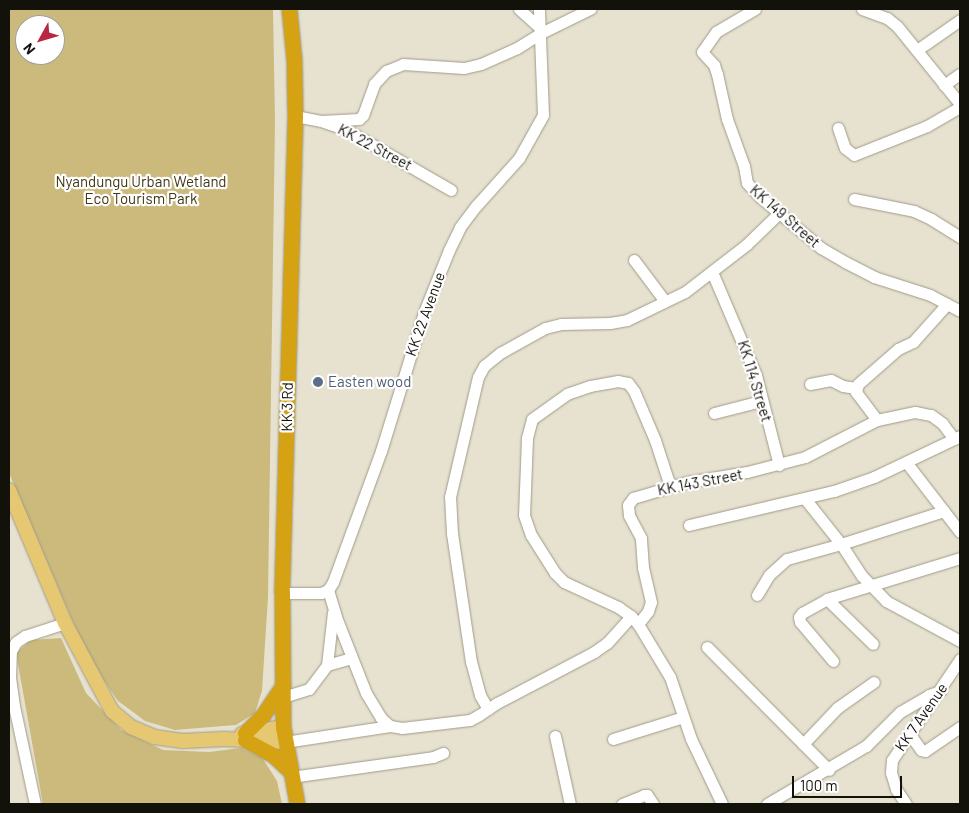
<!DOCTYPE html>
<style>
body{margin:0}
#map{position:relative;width:969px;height:813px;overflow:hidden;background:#e7e2cf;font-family:Barlow,sans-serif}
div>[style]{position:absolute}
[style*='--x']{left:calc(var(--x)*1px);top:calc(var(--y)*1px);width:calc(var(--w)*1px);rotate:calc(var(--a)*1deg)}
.green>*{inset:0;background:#cbba7c}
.roads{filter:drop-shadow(0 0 1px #9f9a88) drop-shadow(0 0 1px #9f9a88)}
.minor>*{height:11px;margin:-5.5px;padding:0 5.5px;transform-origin:5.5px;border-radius:5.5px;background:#fff}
.major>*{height:14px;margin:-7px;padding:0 7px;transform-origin:7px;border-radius:7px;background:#e6c772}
.highway>*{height:15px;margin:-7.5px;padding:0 7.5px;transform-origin:7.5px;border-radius:7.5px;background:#d5a214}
.dots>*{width:14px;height:14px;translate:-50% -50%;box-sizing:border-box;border:2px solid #fff;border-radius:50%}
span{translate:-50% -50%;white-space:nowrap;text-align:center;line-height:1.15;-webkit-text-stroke:4.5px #fff;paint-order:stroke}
.street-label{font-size:15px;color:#12110a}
.park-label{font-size:15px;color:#403715}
.service-label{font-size:15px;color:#4e5e75}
.left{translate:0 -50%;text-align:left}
.frame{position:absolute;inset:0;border:10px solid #12110a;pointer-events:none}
.north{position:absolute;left:15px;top:15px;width:50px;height:50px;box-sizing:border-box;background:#fff;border:1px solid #a0a09d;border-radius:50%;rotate:231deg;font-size:14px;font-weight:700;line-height:20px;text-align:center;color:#12110a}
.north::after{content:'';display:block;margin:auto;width:18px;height:22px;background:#b92843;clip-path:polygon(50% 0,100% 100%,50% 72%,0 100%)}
.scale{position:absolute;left:792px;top:776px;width:110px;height:22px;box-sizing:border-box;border:2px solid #12110a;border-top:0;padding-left:6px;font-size:15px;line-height:18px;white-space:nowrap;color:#12110a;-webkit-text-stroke:4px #fff;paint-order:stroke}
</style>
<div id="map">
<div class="green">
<i style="clip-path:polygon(evenodd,9px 9px,273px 9px,275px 122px,268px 597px,262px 691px,255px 713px,236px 725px,175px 730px,145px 721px,118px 701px,88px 657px,9px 473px,9px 9px,25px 25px,55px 25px,55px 55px,25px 55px,25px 25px)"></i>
<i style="clip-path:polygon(61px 638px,86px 693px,121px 730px,163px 750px,209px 752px,241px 748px,263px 759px,277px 781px,282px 804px,43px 804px,16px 653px,31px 640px)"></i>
</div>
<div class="roads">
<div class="minor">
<i style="--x:519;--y:9;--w:28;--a:42"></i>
<i style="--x:755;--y:9;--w:45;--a:149.5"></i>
<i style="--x:716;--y:32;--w:24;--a:125"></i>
<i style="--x:702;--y:52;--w:18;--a:47"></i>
<i style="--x:714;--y:65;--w:9;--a:72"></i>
<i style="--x:717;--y:74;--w:46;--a:77.5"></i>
<i style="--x:727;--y:119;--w:50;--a:70.1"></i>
<i style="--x:744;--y:166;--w:17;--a:80"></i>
<i style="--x:747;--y:183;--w:19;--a:47"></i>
<i style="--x:760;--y:197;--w:80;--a:39.9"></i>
<i style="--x:821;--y:248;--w:28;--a:30"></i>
<i style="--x:845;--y:262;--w:33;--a:27"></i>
<i style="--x:874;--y:277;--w:59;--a:17.8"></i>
<i style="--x:930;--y:295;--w:34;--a:28"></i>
<i style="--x:862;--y:9;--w:27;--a:20"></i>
<i style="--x:887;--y:18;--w:13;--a:39"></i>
<i style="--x:897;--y:26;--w:100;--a:51.1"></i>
<i style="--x:917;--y:50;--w:52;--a:-34.9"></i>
<i style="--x:944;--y:85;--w:19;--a:-35"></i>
<i style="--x:295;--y:116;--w:26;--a:11"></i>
<i style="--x:321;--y:121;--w:28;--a:19"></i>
<i style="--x:347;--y:130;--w:120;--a:30"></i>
<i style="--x:321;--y:121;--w:38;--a:-3"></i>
<i style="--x:359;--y:119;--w:6;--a:-45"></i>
<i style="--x:363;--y:115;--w:33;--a:-70"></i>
<i style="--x:374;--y:84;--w:18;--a:-47"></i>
<i style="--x:386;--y:71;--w:18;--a:-22"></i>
<i style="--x:403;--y:64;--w:61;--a:3.8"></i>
<i style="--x:464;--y:68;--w:17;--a:-13"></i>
<i style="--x:481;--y:64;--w:39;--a:-24"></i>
<i style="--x:517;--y:48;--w:28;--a:-32"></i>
<i style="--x:541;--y:33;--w:55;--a:-26.1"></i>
<i style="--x:838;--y:128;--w:21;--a:71"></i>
<i style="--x:845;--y:148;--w:11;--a:38"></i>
<i style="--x:854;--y:155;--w:79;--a:-21.7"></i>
<i style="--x:927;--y:126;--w:38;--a:-30"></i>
<i style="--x:854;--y:199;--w:61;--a:11.3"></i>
<i style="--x:914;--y:211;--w:19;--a:25"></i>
<i style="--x:931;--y:219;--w:34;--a:32"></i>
<i style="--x:634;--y:260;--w:50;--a:53.1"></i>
<i style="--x:712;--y:272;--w:112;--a:66.9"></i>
<i style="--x:756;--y:375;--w:93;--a:75.7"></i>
<i style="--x:810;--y:384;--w:21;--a:-11"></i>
<i style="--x:831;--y:380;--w:13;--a:27"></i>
<i style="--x:843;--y:386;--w:13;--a:9"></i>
<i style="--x:714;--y:413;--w:49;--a:-14.3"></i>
<i style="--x:877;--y:420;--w:35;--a:-127"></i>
<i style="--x:856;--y:392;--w:8;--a:-76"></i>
<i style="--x:858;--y:384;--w:53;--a:-41.2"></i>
<i style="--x:898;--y:349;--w:17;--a:-25"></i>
<i style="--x:913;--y:342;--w:51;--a:-48.2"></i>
<i style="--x:906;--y:462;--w:88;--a:52.4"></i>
<i style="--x:670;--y:486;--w:48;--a:-108.1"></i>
<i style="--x:655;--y:440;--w:53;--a:-113.2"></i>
<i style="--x:634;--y:391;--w:10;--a:-127"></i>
<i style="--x:628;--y:383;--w:10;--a:-169"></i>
<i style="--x:618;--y:381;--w:28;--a:170"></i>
<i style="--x:590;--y:386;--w:24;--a:161"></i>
<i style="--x:567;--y:394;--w:43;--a:144.5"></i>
<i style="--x:532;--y:419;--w:20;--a:105"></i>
<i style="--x:527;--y:438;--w:77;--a:92.2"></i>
<i style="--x:524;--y:515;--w:21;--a:71"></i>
<i style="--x:531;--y:535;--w:45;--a:57.7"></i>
<i style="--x:555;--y:573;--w:13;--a:45"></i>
<i style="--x:564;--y:582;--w:60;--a:24.8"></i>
<i style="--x:618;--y:607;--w:16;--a:35"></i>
<i style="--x:631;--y:616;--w:11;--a:49"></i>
<i style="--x:638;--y:624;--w:62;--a:58.9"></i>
<i style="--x:670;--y:677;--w:65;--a:71.3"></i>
<i style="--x:691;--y:739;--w:72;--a:64.5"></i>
<i style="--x:806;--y:500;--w:56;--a:51.5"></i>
<i style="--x:841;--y:544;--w:38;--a:57"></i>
<i style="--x:862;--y:576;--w:35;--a:46"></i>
<i style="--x:886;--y:601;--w:84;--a:28.4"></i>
<i style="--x:689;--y:525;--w:149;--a:-13.2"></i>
<i style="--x:834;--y:491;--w:42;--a:-19.3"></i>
<i style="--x:874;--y:477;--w:89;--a:-25.4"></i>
<i style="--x:328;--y:590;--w:28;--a:73"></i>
<i style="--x:336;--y:617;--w:82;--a:68.5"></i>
<i style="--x:366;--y:693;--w:29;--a:59"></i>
<i style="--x:381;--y:718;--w:12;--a:42"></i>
<i style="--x:390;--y:726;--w:12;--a:9"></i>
<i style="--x:402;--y:728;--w:68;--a:-6.7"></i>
<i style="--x:470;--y:720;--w:10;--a:-29"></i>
<i style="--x:479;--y:715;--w:22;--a:-34"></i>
<i style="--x:497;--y:703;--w:110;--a:-27.7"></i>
<i style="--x:594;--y:652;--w:16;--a:-35"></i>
<i style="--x:607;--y:643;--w:36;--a:-48"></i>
<i style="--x:282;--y:593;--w:39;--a:0"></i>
<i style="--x:321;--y:593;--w:8;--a:-23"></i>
<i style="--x:328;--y:590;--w:9;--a:-58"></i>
<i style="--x:333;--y:582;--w:140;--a:-69.9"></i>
<i style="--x:381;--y:451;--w:145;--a:-72.8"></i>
<i style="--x:424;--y:312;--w:67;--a:-68"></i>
<i style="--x:449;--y:250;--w:25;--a:-64"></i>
<i style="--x:460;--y:227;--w:26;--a:-53"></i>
<i style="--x:476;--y:206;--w:64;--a:-48.1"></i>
<i style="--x:519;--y:158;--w:49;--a:-60.8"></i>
<i style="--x:543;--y:115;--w:106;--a:-92.2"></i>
<i style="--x:757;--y:595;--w:23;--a:-59"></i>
<i style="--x:769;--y:575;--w:24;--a:-42"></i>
<i style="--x:787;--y:559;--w:56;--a:-15.5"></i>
<i style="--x:841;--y:544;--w:108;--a:-17.8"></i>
<i style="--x:827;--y:599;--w:64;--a:44.4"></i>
<i style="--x:638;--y:624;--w:16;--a:-52"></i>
<i style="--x:648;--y:611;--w:9;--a:-72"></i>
<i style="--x:651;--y:602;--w:35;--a:-103"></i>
<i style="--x:643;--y:568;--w:30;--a:-94"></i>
<i style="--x:641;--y:538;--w:26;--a:-118"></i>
<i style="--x:629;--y:515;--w:10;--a:-96"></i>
<i style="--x:628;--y:505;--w:9;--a:-54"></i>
<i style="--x:633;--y:498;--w:56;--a:-16.5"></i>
<i style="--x:687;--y:482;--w:61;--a:-9.5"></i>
<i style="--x:747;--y:472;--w:60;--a:-14.5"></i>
<i style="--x:805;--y:457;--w:81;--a:-27.2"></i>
<i style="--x:877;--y:420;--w:39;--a:-12"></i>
<i style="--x:915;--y:412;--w:16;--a:11"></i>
<i style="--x:931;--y:415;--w:14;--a:36"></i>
<i style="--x:942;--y:423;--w:20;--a:53"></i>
<i style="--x:954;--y:439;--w:7;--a:-27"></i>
<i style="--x:707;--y:647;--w:173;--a:45.2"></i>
<i style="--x:833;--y:661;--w:51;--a:-130.2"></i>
<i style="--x:800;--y:622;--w:5;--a:-101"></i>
<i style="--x:799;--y:617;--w:5;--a:-53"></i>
<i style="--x:802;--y:613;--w:29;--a:-29"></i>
<i style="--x:827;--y:599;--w:139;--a:-17.1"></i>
<i style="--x:327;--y:665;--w:25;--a:-16"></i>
<i style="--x:283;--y:697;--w:27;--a:-17"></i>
<i style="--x:309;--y:689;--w:30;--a:-53"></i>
<i style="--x:327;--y:665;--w:53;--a:-83.5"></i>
<i style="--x:488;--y:709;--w:16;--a:-120"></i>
<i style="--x:480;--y:695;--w:34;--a:-105"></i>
<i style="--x:471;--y:662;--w:129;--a:-98.4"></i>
<i style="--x:452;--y:534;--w:37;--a:-93"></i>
<i style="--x:450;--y:497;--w:123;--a:-76.9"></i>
<i style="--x:478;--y:377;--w:13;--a:-61"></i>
<i style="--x:484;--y:366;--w:21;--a:-39"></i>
<i style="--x:500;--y:353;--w:51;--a:-29.1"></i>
<i style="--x:545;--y:328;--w:16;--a:-14"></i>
<i style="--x:561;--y:324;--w:49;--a:-1.2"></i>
<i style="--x:610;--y:323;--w:17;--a:-10"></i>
<i style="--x:627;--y:320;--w:64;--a:-25.8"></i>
<i style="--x:685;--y:292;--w:78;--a:-37.7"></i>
<i style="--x:747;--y:244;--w:45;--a:-44.1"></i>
<i style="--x:909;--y:733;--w:21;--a:55"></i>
<i style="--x:921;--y:750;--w:4;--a:14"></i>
<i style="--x:925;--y:751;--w:42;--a:-34.4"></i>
<i style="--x:555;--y:736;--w:70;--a:77.6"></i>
<i style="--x:613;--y:739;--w:73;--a:-17.4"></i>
<i style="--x:285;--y:742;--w:106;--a:-8.7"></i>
<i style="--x:803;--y:744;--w:50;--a:-46.6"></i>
<i style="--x:837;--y:708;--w:45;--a:-35.1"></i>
<i style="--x:291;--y:777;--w:143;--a:-8"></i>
<i style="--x:433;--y:757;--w:11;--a:-22"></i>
<i style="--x:35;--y:804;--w:100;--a:-102.1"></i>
<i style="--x:14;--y:706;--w:28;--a:-98"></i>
<i style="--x:10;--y:678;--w:27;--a:-88"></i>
<i style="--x:11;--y:651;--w:10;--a:-61"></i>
<i style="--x:16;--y:642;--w:11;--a:-34"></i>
<i style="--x:25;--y:636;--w:42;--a:-18"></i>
<i style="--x:622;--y:804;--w:24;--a:-22"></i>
<i style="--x:644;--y:795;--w:3;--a:0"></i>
<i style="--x:647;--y:795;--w:11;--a:56"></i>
<i style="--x:767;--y:804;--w:115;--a:-30.4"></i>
<i style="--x:866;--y:746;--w:48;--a:-45"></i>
<i style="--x:900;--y:712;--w:34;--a:-30"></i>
<i style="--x:929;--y:695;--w:12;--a:-20"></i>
<i style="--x:906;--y:804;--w:18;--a:-124"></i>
<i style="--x:896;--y:789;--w:17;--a:-107"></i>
<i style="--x:891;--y:773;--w:13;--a:-86"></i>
<i style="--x:892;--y:760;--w:122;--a:-56"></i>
</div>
<div class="major">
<i style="--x:9;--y:490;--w:144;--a:67.2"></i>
<i style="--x:65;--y:623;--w:100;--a:61.9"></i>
<i style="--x:112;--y:711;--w:25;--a:40"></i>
<i style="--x:131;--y:727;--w:25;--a:23"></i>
<i style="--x:154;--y:737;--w:29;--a:8"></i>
<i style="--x:183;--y:741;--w:41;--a:-2.8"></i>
<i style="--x:224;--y:739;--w:61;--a:2.8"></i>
<i style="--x:242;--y:734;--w:42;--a:-9.7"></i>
</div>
<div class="highway">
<i style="--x:289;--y:9;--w:51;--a:84.4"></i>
<i style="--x:294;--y:60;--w:56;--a:89"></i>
<i style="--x:295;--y:116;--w:477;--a:91.6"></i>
<i style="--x:282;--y:593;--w:134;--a:89.6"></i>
<i style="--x:283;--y:727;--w:78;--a:79.7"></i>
<i style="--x:245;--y:733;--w:25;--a:-45"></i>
<i style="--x:263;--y:715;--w:36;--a:-56"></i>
<i style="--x:245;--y:740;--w:32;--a:28"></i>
<i style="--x:273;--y:755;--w:25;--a:43"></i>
</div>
</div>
<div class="dots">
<i style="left:318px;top:382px;background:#5c6f8a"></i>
</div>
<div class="street-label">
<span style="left:375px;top:147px;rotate:28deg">KK 22 Street</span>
<span style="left:785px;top:216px;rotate:41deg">KK 149 Street</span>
<span style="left:425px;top:314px;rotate:-70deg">KK 22 Avenue</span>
<span style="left:755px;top:381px;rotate:73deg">KK 114 Street</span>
<span style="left:287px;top:407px;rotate:-89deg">KK 3 Rd</span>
<span style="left:700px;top:482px;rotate:-11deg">KK 143 Street</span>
<span style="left:921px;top:717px;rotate:-55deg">KK 7 Avenue</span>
</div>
<div class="park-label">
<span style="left:141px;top:190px">Nyandungu Urban Wetland<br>Eco Tourism Park</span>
</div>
<div class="service-label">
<span class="left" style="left:328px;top:382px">Easten wood</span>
</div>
<div class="frame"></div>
<div class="north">N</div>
<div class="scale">100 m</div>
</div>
